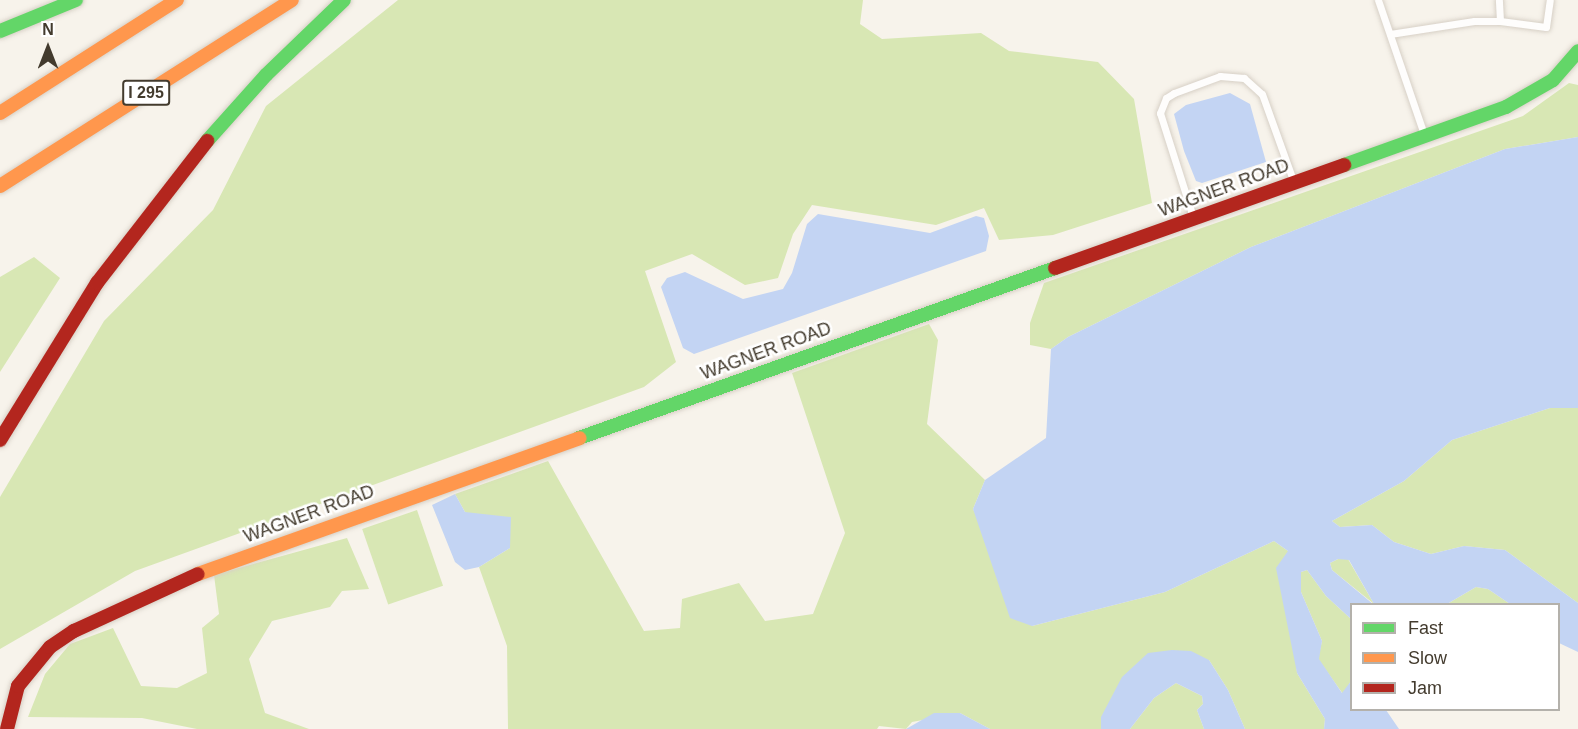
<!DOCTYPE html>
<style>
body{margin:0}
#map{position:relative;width:1578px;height:729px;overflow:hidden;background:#f7f3eb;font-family:Arial,sans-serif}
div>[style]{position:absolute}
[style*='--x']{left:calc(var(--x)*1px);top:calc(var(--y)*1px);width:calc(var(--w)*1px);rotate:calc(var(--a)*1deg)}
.green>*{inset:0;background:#d8e7b4;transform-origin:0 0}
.water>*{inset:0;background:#c3d4f3}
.roads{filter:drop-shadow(0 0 2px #d7d0c6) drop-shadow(0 0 2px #d7d0c6)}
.lane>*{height:7px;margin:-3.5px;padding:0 3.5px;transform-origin:3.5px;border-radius:3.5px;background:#fefdfc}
.fast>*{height:14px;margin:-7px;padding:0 7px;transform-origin:7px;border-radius:7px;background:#63d668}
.slow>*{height:14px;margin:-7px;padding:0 7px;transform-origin:7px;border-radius:7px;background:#ff974d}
.jam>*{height:14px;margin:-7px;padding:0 7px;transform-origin:7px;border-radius:7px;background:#b3261e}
span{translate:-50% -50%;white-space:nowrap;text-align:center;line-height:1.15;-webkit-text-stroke:5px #fff;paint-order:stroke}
.shield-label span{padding:2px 4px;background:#fff;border:2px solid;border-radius:4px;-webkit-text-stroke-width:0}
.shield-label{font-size:16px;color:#433b2e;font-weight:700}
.street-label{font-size:18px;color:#433b2e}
.legend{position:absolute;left:1350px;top:603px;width:210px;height:108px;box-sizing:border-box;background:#fff;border:2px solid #b4b1ab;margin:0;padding:8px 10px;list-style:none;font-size:18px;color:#433b2e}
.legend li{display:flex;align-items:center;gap:12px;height:30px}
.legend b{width:30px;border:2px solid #b4b1ab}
.north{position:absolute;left:18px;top:18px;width:60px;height:60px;-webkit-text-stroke:4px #fff;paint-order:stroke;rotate:0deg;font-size:16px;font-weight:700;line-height:24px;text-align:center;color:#433b2e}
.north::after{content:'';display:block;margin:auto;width:21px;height:27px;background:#433b2e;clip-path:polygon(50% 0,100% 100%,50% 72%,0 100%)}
</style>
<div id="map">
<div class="green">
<i style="clip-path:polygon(398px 0,863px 0,860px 24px,882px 39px,981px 33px,1009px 51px,1098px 62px,1134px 99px,1152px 203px,1053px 235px,999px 240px,984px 208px,936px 225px,812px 205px,793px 234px,778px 278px,745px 285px,692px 254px,645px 271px,676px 362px,644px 387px,135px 571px,0 649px,0 497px,104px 321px,213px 210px,266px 106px)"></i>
<i style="clip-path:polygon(1569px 83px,1578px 85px,1578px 137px,1505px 149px,1251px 247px,1068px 337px,1051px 349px,1030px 345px,1030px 323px,1044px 283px,1523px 116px)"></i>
<i style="clip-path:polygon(34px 257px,60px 278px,0 372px,0 277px)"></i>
<i style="clip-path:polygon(929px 324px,938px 340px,927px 424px,985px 480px,973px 509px,1032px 626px,1165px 592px,1274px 541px,1288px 551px,1297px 673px,1325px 719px,1324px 729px,1245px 729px,1228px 690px,1209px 660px,1101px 729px,990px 729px,960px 713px,912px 722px,906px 729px,879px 726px,877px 729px,508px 729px,507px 646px,479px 567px,510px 548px,465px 512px,455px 494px,548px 461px,644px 631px,680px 628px,682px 599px,739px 583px,765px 621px,813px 614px,845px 533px,792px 373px)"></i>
<i style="clip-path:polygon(1550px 408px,1578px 408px,1578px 603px,1505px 550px,1464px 546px,1431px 554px,1394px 542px,1372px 525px,1340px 527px,1332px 521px,1404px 481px,1452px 440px)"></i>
<i style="left:417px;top:510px;width:80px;height:58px;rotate:71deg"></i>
<i style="clip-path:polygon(347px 538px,369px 589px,342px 591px,330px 607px,272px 621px,249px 659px,265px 713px,309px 729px,197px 729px,142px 718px,28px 717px,45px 674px,70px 644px,113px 628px,141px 686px,177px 688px,207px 673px,202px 628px,219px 614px,214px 575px)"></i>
<i style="clip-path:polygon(1338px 559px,1348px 559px,1374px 604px,1332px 570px,1330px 563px)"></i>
<i style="clip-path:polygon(1307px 570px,1326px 596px,1351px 619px,1351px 681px,1343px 694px,1318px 659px,1322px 641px,1301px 592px,1301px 572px)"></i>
<i style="clip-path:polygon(1476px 587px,1488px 589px,1510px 604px,1447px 604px)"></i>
<i style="clip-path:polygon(1176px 683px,1202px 696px,1203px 704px,1197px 710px,1204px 729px,1130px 729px,1154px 698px)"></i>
</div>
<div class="water">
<i style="clip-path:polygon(1230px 93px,1250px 104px,1266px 162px,1202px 183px,1196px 181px,1184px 151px,1174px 114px,1186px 105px)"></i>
<i style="clip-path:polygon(1578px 137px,1578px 408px,1550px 408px,1452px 440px,1404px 481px,1332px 521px,1340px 527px,1372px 525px,1394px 542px,1431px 554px,1464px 546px,1505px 550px,1578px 603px,1578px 652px,1559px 643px,1558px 604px,1510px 604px,1488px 589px,1476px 587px,1447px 604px,1374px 604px,1349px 560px,1338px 559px,1330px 563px,1332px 570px,1373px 604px,1352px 604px,1351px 619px,1326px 596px,1307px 570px,1301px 572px,1301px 592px,1322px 641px,1319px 659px,1342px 693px,1351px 681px,1352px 710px,1386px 710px,1399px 729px,1324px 729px,1325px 719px,1297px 673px,1276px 568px,1288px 551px,1274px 541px,1165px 592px,1032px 626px,1010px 618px,973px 509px,985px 480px,1046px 438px,1051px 349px,1068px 337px,1251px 247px,1505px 149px)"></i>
<i style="clip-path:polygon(818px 214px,930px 233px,976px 216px,984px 218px,989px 236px,986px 251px,694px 354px,683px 348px,661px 287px,667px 278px,685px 272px,743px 299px,783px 289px,792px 273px,807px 224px)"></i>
<i style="clip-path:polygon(455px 494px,465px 512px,511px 517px,510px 548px,479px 567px,465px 570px,455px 562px,432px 505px)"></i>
<i style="clip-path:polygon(1172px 650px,1191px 651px,1209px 660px,1228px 690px,1245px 729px,1204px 729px,1197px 710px,1203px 704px,1202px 696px,1176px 683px,1154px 698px,1130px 729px,1101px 729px,1101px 717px,1122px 677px,1148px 653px)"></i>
<i style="clip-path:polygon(934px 713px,960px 713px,990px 729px,906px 729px)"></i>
</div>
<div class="roads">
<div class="lane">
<i style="--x:1378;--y:0;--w:142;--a:71.1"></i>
<i style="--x:1500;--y:21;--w:46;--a:7.4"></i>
<i style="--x:1546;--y:27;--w:27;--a:-82"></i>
<i style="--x:1390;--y:34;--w:85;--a:-8.8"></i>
<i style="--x:1474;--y:21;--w:26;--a:0"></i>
<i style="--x:1500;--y:21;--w:21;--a:-93"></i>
<i style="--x:1193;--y:217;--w:109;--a:-107.6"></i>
<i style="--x:1160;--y:113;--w:16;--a:-68"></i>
<i style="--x:1166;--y:98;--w:9;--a:-32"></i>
<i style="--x:1174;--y:93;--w:49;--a:-20.3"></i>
<i style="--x:1220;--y:76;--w:24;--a:5"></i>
<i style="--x:1244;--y:78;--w:24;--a:42"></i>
<i style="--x:1262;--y:94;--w:91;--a:70.2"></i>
</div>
<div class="fast">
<i style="--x:0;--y:31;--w:82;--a:-22.2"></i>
<i style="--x:207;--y:141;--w:89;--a:-48.2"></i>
<i style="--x:266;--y:75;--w:108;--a:-43.9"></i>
<i style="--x:1344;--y:165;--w:172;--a:-19.7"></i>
<i style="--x:1506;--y:107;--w:54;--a:-29.9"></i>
<i style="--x:1553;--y:80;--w:38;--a:-49"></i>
<i style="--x:579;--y:438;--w:505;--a:-19.65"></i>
</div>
<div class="slow">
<i style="--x:0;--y:113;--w:210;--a:-32.6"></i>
<i style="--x:0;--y:186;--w:346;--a:-32.5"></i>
<i style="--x:198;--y:574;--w:405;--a:-19.6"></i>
</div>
<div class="jam">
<i style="--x:1055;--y:268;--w:307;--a:-19.6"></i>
<i style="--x:0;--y:440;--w:185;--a:-58.3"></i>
<i style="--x:97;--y:283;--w:180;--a:-52.2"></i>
<i style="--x:7;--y:729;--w:44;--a:-75.7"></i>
<i style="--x:18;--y:686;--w:50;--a:-50.6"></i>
<i style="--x:50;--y:647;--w:29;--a:-34"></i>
<i style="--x:74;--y:631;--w:136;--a:-24.7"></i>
</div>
</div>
<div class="shield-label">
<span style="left:146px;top:93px">I 295</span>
</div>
<div class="street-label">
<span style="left:1224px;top:188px;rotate:-20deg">WAGNER ROAD</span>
<span style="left:766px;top:351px;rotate:-20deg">WAGNER ROAD</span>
<span style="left:309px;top:514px;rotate:-20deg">WAGNER ROAD</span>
</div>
<ul class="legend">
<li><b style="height:8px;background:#63d668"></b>Fast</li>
<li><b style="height:8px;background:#ff974d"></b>Slow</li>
<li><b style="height:8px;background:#b3261e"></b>Jam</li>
</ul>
<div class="north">N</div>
</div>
